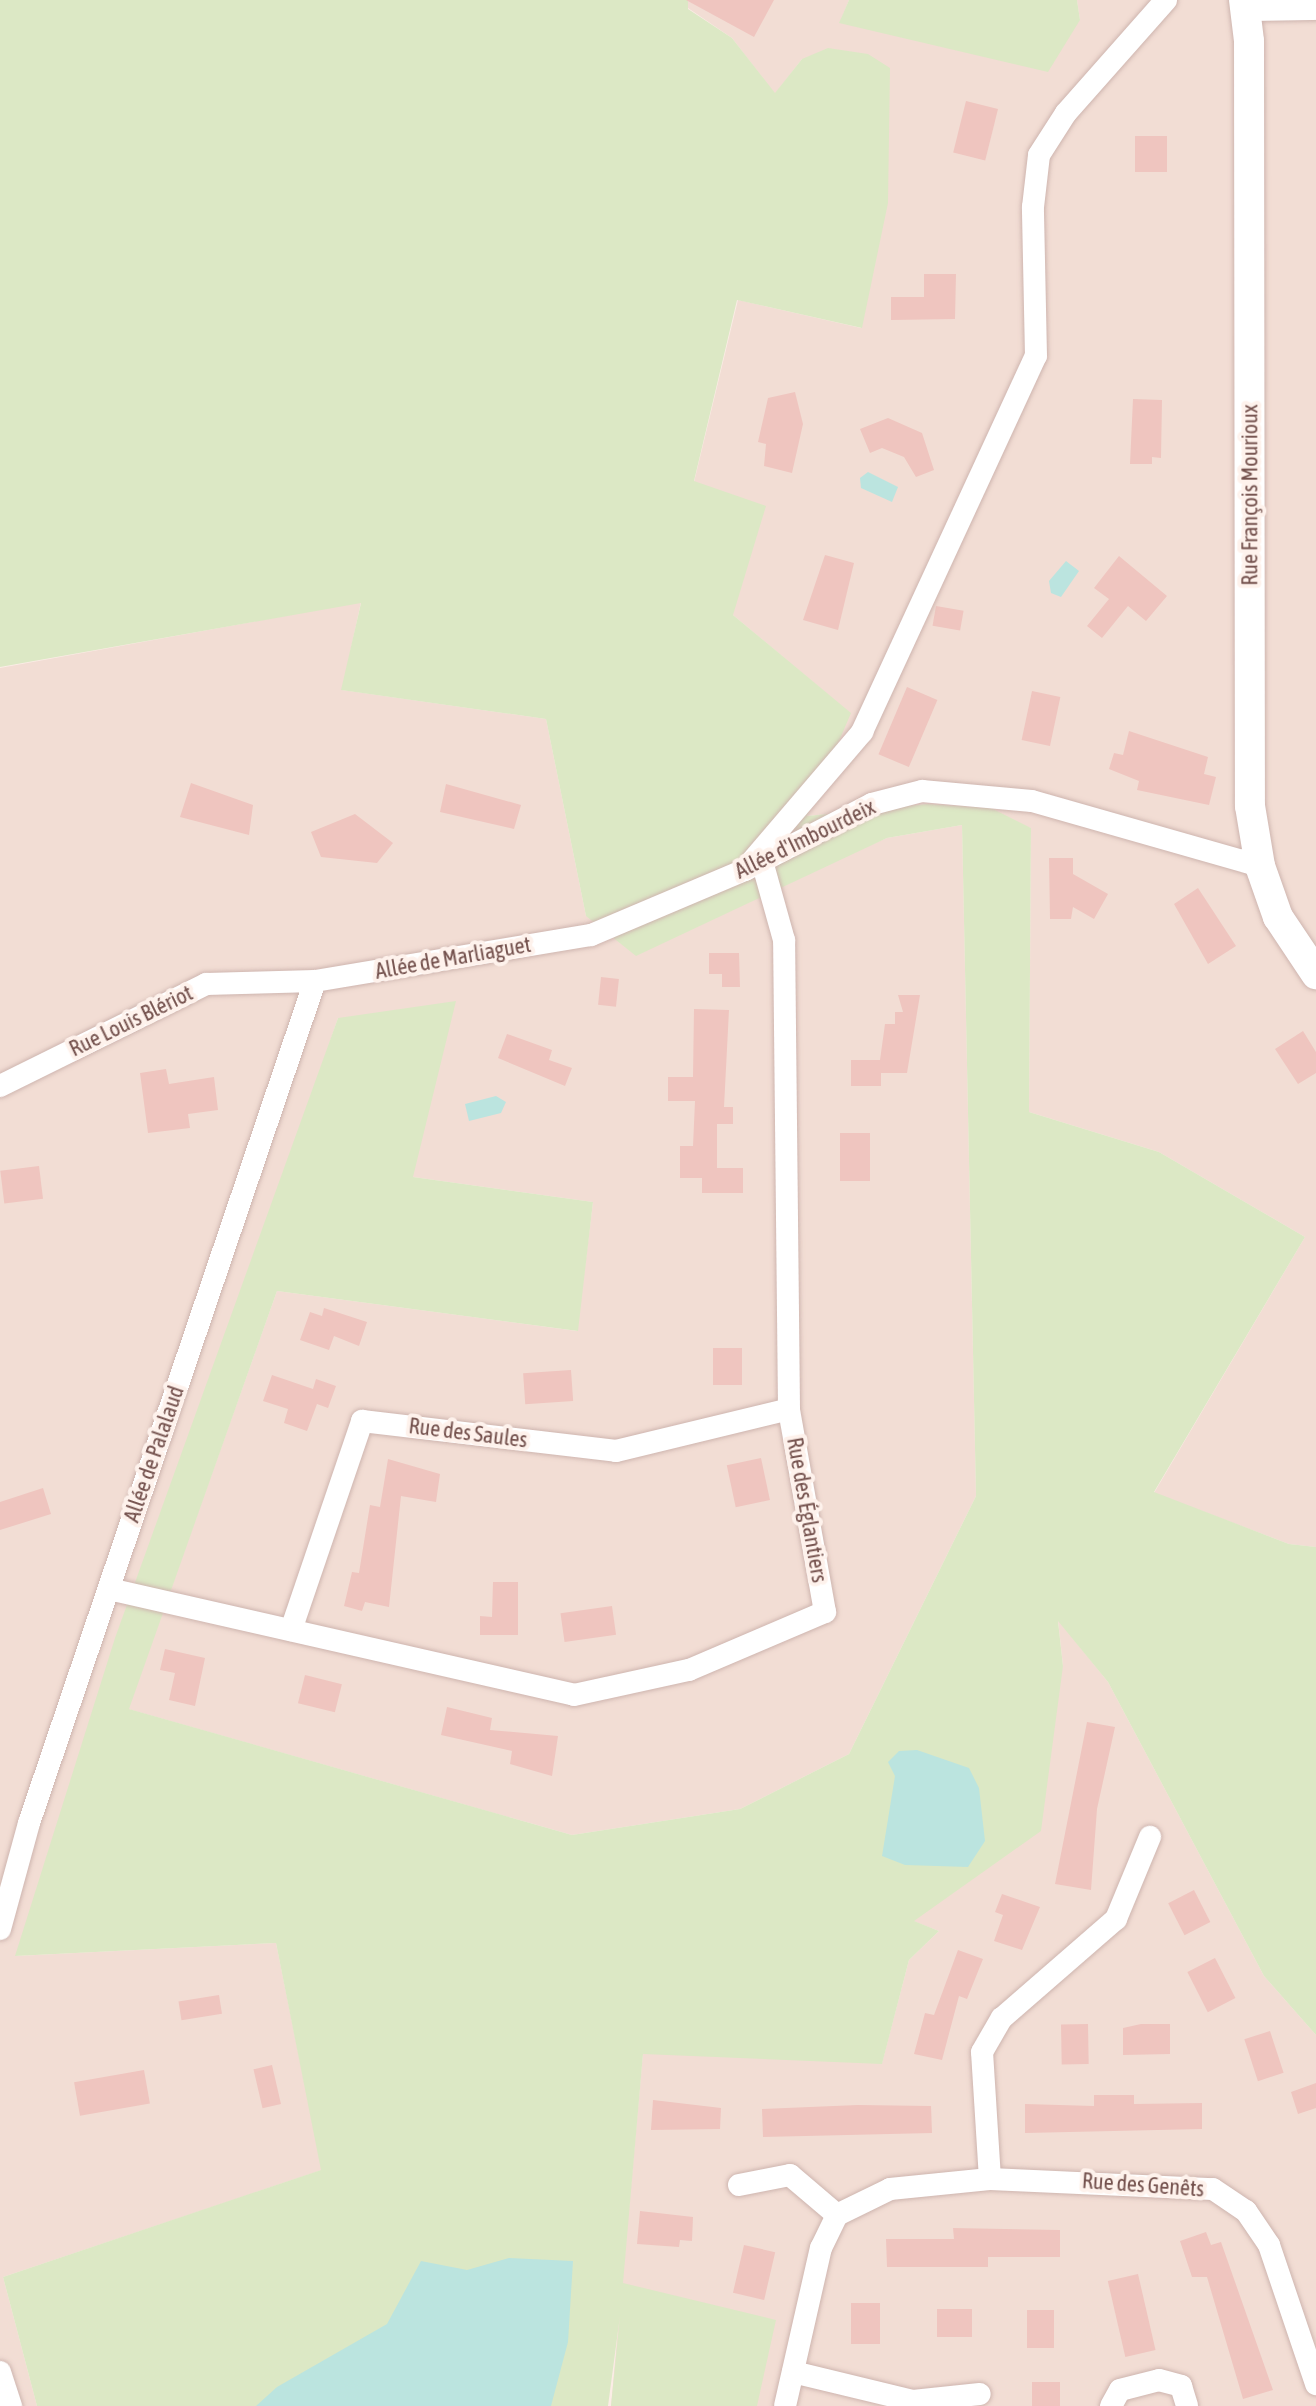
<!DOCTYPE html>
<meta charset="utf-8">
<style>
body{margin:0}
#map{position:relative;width:1316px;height:2406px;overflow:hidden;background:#fbede6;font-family:"Asap Condensed",sans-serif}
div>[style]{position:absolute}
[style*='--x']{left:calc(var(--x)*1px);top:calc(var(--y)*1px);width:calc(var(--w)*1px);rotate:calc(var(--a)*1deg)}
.residential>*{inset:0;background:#f2ddd4}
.green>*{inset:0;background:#dce8c5}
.water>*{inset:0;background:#bbe4df}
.building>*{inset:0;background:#efc5bf;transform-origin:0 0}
.roads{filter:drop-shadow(0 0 2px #ceb5af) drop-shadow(0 0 2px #ceb5af)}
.street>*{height:22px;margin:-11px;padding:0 11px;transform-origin:11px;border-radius:11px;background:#fff}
.secondary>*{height:30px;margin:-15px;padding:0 15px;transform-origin:15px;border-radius:15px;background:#fff}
span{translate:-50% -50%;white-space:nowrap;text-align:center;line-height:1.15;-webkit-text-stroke:8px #fef2ec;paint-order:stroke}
.street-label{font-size:22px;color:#73504c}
</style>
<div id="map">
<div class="residential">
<i style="clip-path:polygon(688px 0,849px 0,840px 22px,1080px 20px,1077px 0,1316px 0,1316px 1547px,1289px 1544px,1154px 1493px,1305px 1237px,1159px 1152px,1029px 1112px,1031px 828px,927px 804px,807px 816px,850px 713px,733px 615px,694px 482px,738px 300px,861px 328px,802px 59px,775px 94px,732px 38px,688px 8px)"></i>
<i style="clip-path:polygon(361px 602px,342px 690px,546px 719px,586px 916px,806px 872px,887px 838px,962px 825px,976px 1496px,849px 1754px,740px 1809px,572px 1835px,128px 1709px,277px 1291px,577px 1331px,593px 1202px,413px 1177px,338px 1018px,16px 1956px,276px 1943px,322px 2170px,3px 2277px,37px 2406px,0 2406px,0 668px)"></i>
<i style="clip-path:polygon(1058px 1620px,1108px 1682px,1264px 1976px,1316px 2035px,1316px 2406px,611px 2406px,643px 2053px,882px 2063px,909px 1960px,939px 1931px,913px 1921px,1063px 1666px)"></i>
</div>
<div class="green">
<i style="clip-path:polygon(0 0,688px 0,688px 9px,732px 38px,775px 93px,802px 59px,828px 48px,868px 54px,890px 68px,888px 203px,862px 328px,737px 300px,694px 481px,766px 506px,733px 615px,851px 713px,807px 816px,927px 804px,991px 808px,1031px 828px,1029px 1112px,1159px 1152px,1305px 1237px,1154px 1492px,1289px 1544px,1316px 1547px,1316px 2035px,1264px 1976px,1108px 1682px,1058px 1621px,1063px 1666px,1041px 1831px,914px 1921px,939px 1931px,909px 1960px,882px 2064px,643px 2054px,623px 2283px,776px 2320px,757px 2406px,611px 2406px,620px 2316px,608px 2406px,37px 2406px,3px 2277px,321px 2170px,276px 1943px,15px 1956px,115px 1638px,338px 1018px,456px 1001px,413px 1177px,593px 1202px,578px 1331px,277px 1291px,129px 1709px,572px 1835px,740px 1809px,849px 1754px,976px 1496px,962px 825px,887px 838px,636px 956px,586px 916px,546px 719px,341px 690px,361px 603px,0 667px)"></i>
<i style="clip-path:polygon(849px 0,1077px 0,1080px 20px,1048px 72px,839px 23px)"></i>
</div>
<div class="water">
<i style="clip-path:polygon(868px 472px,898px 487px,892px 502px,861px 488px,860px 478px)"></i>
<i style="clip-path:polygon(1066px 561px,1079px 571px,1061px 597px,1051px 593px,1049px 581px)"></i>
<i style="clip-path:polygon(496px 1096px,506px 1102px,501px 1113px,469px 1121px,465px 1104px)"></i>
<i style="clip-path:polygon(917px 1750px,969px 1768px,979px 1788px,985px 1841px,968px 1867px,905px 1865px,882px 1856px,895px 1776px,888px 1762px,899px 1751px)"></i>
<i style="clip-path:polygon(509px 2258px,573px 2261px,568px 2342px,551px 2406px,256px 2406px,277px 2387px,387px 2324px,421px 2261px,467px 2270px)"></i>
</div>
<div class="building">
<i style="clip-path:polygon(686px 0,774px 0,754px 37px)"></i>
<i style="left:966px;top:101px;width:33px;height:53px;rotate:14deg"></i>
<i style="left:1135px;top:136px;width:32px;height:36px"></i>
<i style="clip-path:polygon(924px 274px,956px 274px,955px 319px,891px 320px,891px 297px,924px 297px)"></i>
<i style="clip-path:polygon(795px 392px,803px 424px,792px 473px,764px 466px,766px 444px,758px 442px,768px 398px)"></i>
<i style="clip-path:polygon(1133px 399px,1162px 400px,1161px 458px,1152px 457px,1152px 464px,1130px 464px)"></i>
<i style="clip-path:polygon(888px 418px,922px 433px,934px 470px,916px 477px,904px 457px,882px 448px,870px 453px,860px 429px)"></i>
<i style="clip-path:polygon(825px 555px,854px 563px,838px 630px,803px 620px)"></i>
<i style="clip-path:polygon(1119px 556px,1167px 596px,1146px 621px,1128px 606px,1102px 638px,1087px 626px,1109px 599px,1094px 588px)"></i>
<i style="left:936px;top:606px;width:28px;height:20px;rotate:10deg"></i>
<i style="left:907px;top:687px;width:33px;height:73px;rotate:23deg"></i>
<i style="left:1032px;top:691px;width:29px;height:50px;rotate:12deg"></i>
<i style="clip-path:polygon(1129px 731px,1208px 757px,1204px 774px,1216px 777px,1209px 805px,1137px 790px,1139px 781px,1109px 769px,1114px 753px,1123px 755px)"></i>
<i style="clip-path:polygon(191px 783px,253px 805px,249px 835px,180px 817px)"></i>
<i style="clip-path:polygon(446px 784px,521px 805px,514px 829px,440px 812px)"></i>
<i style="clip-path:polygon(355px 814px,393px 843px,377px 863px,321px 857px,311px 832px)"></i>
<i style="clip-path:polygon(1049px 858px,1073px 858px,1073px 874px,1108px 894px,1094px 919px,1073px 907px,1071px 919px,1050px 919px)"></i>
<i style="clip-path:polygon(1198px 888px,1236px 946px,1208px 964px,1174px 904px)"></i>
<i style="clip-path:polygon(709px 953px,739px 953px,740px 987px,722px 987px,722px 974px,709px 974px)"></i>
<i style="left:601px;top:977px;width:18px;height:28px;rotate:6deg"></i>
<i style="clip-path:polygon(898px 995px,920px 995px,907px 1073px,881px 1073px,881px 1086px,851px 1086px,851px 1060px,880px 1060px,885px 1024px,895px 1024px,895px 1012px,903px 1012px)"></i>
<i style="clip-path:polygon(694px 1009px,729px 1010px,724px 1107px,733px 1107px,733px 1124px,717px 1124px,717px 1168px,743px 1168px,743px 1193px,702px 1193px,702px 1178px,680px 1178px,680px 1146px,693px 1146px,695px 1101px,668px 1101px,668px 1077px,693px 1077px)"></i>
<i style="clip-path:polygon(1303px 1031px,1316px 1052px,1316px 1073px,1298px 1084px,1275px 1049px)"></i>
<i style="clip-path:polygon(507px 1034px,552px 1050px,549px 1060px,572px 1068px,565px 1086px,498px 1058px)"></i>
<i style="clip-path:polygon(166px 1069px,169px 1084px,214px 1077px,218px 1110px,188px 1114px,190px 1128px,148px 1133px,140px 1073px)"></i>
<i style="left:840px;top:1133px;width:30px;height:48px"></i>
<i style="left:39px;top:1166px;width:33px;height:39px;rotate:83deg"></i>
<i style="clip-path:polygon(324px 1308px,367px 1322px,359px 1346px,334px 1336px,329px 1350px,300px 1340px,310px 1312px,322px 1316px)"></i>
<i style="left:713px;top:1348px;width:29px;height:37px"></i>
<i style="left:571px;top:1370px;width:31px;height:48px;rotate:86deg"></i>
<i style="clip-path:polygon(272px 1375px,313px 1389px,316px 1379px,336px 1386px,328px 1408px,317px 1404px,307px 1431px,284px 1423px,288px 1409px,263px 1401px)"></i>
<i style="left:761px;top:1458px;width:43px;height:35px;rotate:78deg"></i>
<i style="clip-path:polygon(388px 1459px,440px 1474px,436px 1502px,401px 1496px,389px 1607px,365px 1602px,362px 1611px,344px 1606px,352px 1572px,359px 1573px,370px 1505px,380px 1507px)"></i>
<i style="clip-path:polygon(43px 1488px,51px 1514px,0 1530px,0 1502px)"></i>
<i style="clip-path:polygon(493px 1582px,518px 1582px,518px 1635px,480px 1635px,480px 1616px,492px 1617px)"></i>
<i style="left:612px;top:1606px;width:29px;height:52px;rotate:82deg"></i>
<i style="clip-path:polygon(165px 1649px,205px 1658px,195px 1706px,169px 1700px,175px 1673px,160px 1670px)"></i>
<i style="left:305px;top:1675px;width:38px;height:29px;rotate:14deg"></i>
<i style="clip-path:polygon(447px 1707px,492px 1718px,490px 1730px,558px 1736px,552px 1776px,510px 1764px,512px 1751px,441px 1735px)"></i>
<i style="clip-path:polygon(1087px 1722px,1115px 1727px,1097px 1809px,1091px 1890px,1055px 1884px)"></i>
<i style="left:1194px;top:1890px;width:36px;height:29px;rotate:63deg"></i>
<i style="clip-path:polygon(1002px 1894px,1040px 1907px,1022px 1950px,994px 1941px,1003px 1915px,995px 1912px)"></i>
<i style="clip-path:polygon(958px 1950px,983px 1959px,967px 1999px,959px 1996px,942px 2060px,914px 2054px,925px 2013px,934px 2015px)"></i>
<i style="left:1215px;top:1958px;width:45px;height:31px;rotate:63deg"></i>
<i style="left:219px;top:1995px;width:19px;height:41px;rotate:81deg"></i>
<i style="left:1088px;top:2024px;width:40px;height:27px;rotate:89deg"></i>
<i style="clip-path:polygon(1141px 2024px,1170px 2024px,1170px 2054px,1123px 2055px,1123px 2028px)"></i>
<i style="left:1270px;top:2031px;width:44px;height:27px;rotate:72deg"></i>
<i style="left:272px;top:2065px;width:40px;height:19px;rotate:77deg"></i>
<i style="left:144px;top:2070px;width:34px;height:71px;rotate:80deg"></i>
<i style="clip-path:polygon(1316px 2083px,1316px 2108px,1298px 2114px,1291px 2092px)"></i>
<i style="clip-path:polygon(1094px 2095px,1134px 2095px,1134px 2104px,1202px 2103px,1202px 2129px,1025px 2133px,1025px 2104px,1094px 2106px)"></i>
<i style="clip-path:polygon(653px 2100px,721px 2108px,720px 2129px,651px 2130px)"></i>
<i style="clip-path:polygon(858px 2105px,931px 2106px,932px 2133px,763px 2137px,762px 2109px)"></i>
<i style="clip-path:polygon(640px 2211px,693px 2217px,692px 2241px,680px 2240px,679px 2247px,637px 2244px)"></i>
<i style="clip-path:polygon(953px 2228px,1060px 2230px,1060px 2257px,988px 2257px,988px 2267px,887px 2267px,886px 2239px,954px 2239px)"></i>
<i style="clip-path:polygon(1206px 2232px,1211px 2245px,1221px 2242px,1273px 2390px,1243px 2399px,1207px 2277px,1192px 2277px,1180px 2241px)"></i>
<i style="left:744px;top:2245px;width:32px;height:49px;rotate:13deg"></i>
<i style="left:1138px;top:2274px;width:78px;height:31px;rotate:77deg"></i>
<i style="left:851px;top:2303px;width:29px;height:41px"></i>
<i style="left:972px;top:2309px;width:28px;height:35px;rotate:90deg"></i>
<i style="left:1027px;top:2310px;width:27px;height:38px"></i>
<i style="left:1032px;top:2382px;width:28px;height:24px"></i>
</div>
<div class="roads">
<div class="street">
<i style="--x:1246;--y:10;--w:70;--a:-0.8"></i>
<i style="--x:752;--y:861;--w:170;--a:-49.5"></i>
<i style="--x:862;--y:732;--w:414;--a:-65.2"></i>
<i style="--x:1036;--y:356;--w:149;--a:-91.2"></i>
<i style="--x:1033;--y:207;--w:52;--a:-83.4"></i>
<i style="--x:1039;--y:155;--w:50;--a:-57.3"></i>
<i style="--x:1066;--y:113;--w:151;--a:-48.5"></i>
<i style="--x:0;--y:1086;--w:230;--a:-26.3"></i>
<i style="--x:206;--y:984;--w:109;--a:-1.6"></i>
<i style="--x:315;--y:981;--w:280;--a:-9.5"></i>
<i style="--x:591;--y:935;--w:167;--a:-22.9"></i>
<i style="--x:745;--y:870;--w:143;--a:-27.5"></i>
<i style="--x:872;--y:804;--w:52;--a:-14.6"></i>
<i style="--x:922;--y:791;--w:110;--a:5.2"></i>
<i style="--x:1032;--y:801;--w:237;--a:15.9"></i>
<i style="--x:109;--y:1589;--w:477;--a:12.8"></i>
<i style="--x:574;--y:1695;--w:118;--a:-12.3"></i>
<i style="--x:689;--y:1670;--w:148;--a:-23.1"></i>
<i style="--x:825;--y:1612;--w:206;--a:-100.1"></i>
<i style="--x:789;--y:1409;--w:469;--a:-90.6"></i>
<i style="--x:784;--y:940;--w:82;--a:-105.6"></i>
<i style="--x:291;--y:1630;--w:221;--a:-71.2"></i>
<i style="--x:362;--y:1421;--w:256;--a:6.7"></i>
<i style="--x:616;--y:1451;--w:178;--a:-13.6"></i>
<i style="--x:0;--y:1929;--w:110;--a:-74.7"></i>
<i style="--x:29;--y:1823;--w:889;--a:-71.24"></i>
<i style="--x:990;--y:2179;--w:127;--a:-93.6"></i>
<i style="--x:982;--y:2052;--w:39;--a:-60"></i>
<i style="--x:1002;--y:2018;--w:151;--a:-41"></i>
<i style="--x:1116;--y:1919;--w:89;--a:-67.5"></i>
<i style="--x:739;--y:2185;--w:52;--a:-11.1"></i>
<i style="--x:790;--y:2175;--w:62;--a:40.4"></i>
<i style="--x:0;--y:2372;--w:36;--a:72"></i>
<i style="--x:793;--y:2372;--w:123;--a:13.6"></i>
<i style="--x:913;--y:2401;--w:67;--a:-6"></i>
<i style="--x:785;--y:2406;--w:162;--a:-77.2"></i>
<i style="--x:821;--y:2248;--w:37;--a:-64"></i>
<i style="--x:837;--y:2215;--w:59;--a:-26.1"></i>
<i style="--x:890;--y:2189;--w:100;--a:-5.7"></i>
<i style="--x:990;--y:2179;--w:223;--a:2.6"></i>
<i style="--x:1213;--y:2189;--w:40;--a:34"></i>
<i style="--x:1246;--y:2211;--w:41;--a:55.9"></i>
<i style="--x:1269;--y:2245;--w:147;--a:71.3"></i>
<i style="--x:1111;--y:2406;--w:18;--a:-61"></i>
<i style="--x:1120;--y:2390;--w:40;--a:-14.4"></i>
<i style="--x:1159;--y:2380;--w:23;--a:15"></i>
<i style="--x:1181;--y:2386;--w:21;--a:73"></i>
</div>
<div class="secondary">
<i style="--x:1244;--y:0;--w:41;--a:83"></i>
<i style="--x:1249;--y:41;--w:765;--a:89.93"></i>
<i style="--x:1250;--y:806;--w:61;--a:80.5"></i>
<i style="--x:1260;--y:866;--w:54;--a:70.6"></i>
<i style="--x:1278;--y:917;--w:69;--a:56.3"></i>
</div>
</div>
<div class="street-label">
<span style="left:1250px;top:495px;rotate:-90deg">Rue François Mourioux</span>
<span style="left:805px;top:839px;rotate:-26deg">Allée d'Imbourdeix</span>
<span style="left:453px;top:958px;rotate:-10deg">Allée de Marliaguet</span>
<span style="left:131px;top:1021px;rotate:-26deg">Rue Louis Blériot</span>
<span style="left:468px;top:1433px;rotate:7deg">Rue des Saules</span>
<span style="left:154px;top:1454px;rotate:-71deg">Allée de Palalaud</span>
<span style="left:807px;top:1510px;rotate:80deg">Rue des Églantiers</span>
<span style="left:1143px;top:2185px;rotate:4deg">Rue des Genêts</span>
</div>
</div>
